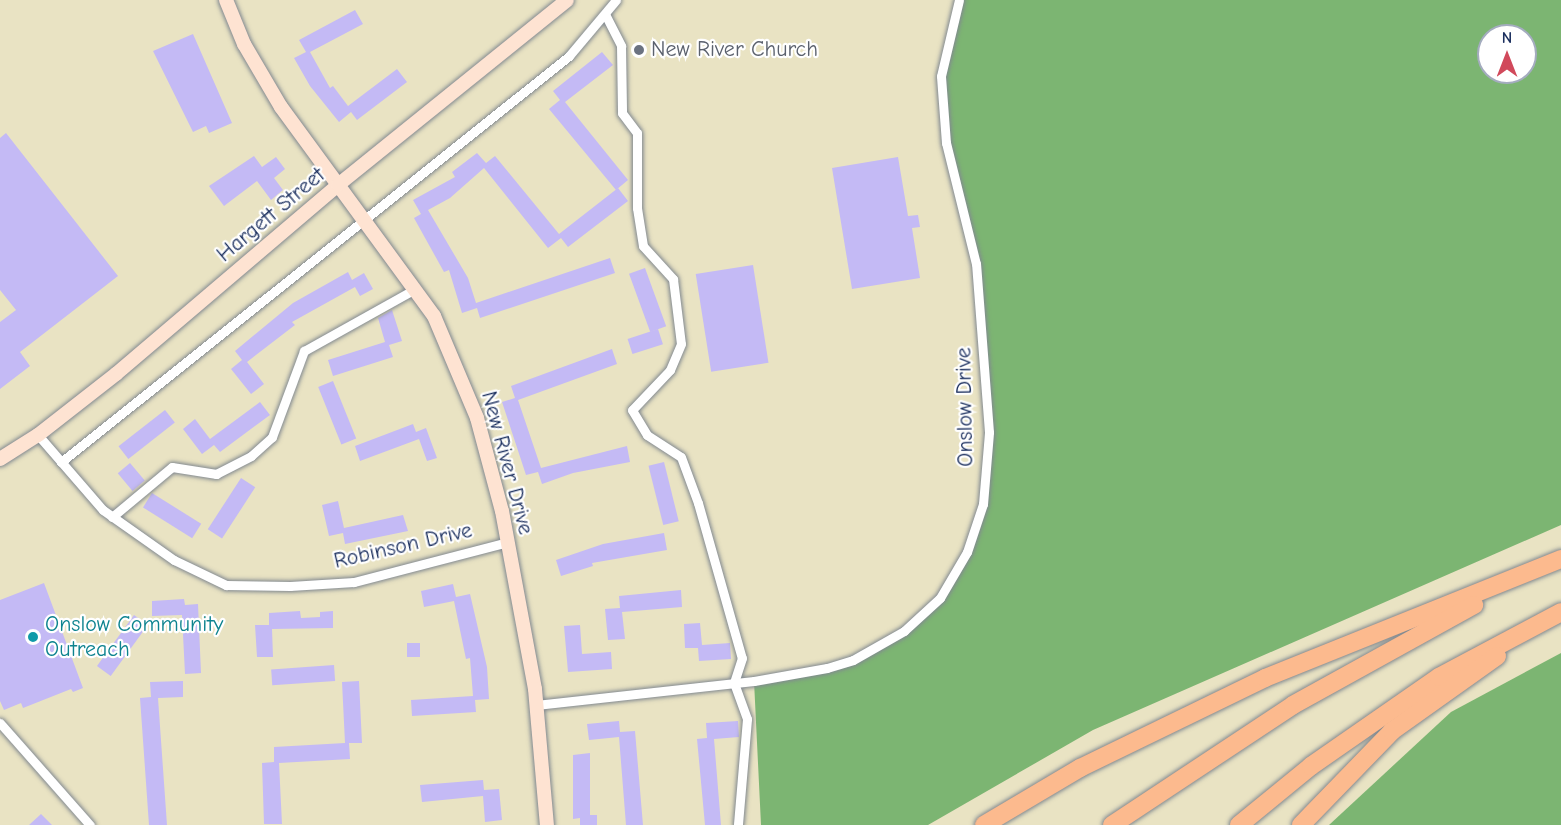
<!DOCTYPE html>
<style>
body{margin:0}
#map{position:relative;width:1561px;height:825px;overflow:hidden;background:#e9e3c3;font-family:"Comic Neue",sans-serif}
div>[style]{position:absolute}
[style*='--x']{left:calc(var(--x)*1px);top:calc(var(--y)*1px);width:calc(var(--w)*1px);rotate:calc(var(--a)*1deg)}
.forest>*{inset:0;background:#7cb572}
.building>*{inset:0;background:#c4baf5;transform-origin:0 0}
.roads{filter:drop-shadow(0 0 2px #828990) drop-shadow(0 0 2px #828990)}
.street>*{height:9px;margin:-4.5px;padding:0 4.5px;transform-origin:4.5px;border-radius:4.5px;background:#fff}
.secondary>*{height:14px;margin:-7px;padding:0 7px;transform-origin:7px;border-radius:7px;background:#fee3d2}
.highway>*{height:18px;margin:-9px;padding:0 9px;transform-origin:9px;border-radius:9px;background:#fcba8e}
.dots>*{width:16px;height:16px;translate:-50% -50%;box-sizing:border-box;border:3px solid #fff;border-radius:50%}
span{translate:-50% -50%;white-space:nowrap;text-align:center;line-height:1.15;-webkit-text-stroke:4.5px #fff;paint-order:stroke}
.worship-label{font-size:22px;color:#5b616d}
.left{translate:0 -50%;text-align:left}
.street-label{font-size:22px;color:#1b2f5e}
.culture-label{font-size:22px;color:#0d838f}
.north{position:absolute;left:1477px;top:24px;width:60px;height:60px;box-sizing:border-box;background:#fff;border:2px solid #a4acbf;border-radius:50%;rotate:0deg;font-size:16px;font-weight:700;line-height:24px;text-align:center;color:#1b2f5e}
.north::after{content:'';display:block;margin:auto;width:21px;height:27px;background:#d1495b;clip-path:polygon(50% 0,100% 100%,50% 72%,0 100%)}
</style>
<div id="map">
<div class="forest">
<i style="clip-path:polygon(evenodd,960px 0,1561px 0,1561px 525px,1093px 730px,928px 825px,761px 825px,754px 681px,827px 668px,904px 631px,940px 598px,967px 552px,983px 504px,989px 432px,976px 264px,946px 143px,941px 76px,960px 0,1489px 36px,1525px 36px,1525px 72px,1489px 72px,1489px 36px)"></i>
<i style="clip-path:polygon(1561px 653px,1561px 825px,1329px 825px,1451px 712px)"></i>
</div>
<div class="building">
<i style="clip-path:polygon(355px 10px,363px 24px,310px 52px,330px 88px,333px 86px,348px 106px,397px 69px,407px 82px,357px 120px,351px 112px,339px 122px,310px 86px,294px 58px,306px 52px,299px 40px)"></i>
<i style="clip-path:polygon(193px 34px,232px 123px,209px 133px,206px 126px,193px 132px,153px 51px)"></i>
<i style="clip-path:polygon(602px 52px,613px 65px,565px 102px,628px 180px,616px 190px,549px 109px,560px 100px,553px 91px)"></i>
<i style="clip-path:polygon(6px 133px,118px 276px,20px 352px,30px 366px,0 389px,0 322px,16px 310px,0 290px,0 138px)"></i>
<i style="clip-path:polygon(477px 153px,486px 163px,495px 156px,559px 234px,618px 188px,628px 201px,568px 247px,561px 238px,548px 248px,484px 168px,450px 198px,428px 210px,468px 278px,476px 303px,610px 258px,615px 273px,480px 318px,477px 308px,462px 313px,449px 270px,444px 272px,414px 218px,421px 214px,413px 200px,455px 177px,452px 172px)"></i>
<i style="clip-path:polygon(254px 156px,262px 167px,276px 157px,285px 169px,274px 178px,283px 190px,271px 200px,257px 181px,224px 206px,209px 186px)"></i>
<i style="clip-path:polygon(898px 157px,908px 216px,918px 215px,920px 227px,912px 228px,920px 278px,852px 289px,832px 168px)"></i>
<i style="left:753px;top:265px;width:99px;height:58px;rotate:81deg"></i>
<i style="left:645px;top:268px;width:62px;height:17px;rotate:70deg"></i>
<i style="clip-path:polygon(348px 272px,352px 280px,364px 273px,373px 289px,360px 296px,355px 287px,292px 322px,295px 325px,247px 362px,264px 384px,251px 394px,231px 369px,242px 360px,235px 351px,293px 303px)"></i>
<i style="clip-path:polygon(392px 310px,402px 341px,389px 345px,393px 357px,333px 376px,328px 360px,385px 342px,378px 318px)"></i>
<i style="left:658px;top:329px;width:16px;height:32px;rotate:72deg"></i>
<i style="clip-path:polygon(612px 349px,617px 364px,518px 400px,541px 468px,627px 446px,630px 462px,573px 473px,542px 484px,538px 472px,526px 475px,502px 402px,515px 398px,511px 386px)"></i>
<i style="left:333px;top:381px;width:62px;height:16px;rotate:68deg"></i>
<i style="clip-path:polygon(260px 402px,270px 415px,220px 452px,214px 445px,202px 454px,183px 429px,195px 419px,210px 439px)"></i>
<i style="left:165px;top:410px;width:16px;height:59px;rotate:52deg"></i>
<i style="clip-path:polygon(413px 424px,416px 432px,426px 428px,437px 458px,427px 461px,419px 439px,360px 461px,355px 446px)"></i>
<i style="left:664px;top:462px;width:61px;height:16px;rotate:76deg"></i>
<i style="left:130px;top:463px;width:23px;height:16px;rotate:50deg"></i>
<i style="left:241px;top:478px;width:17px;height:61px;rotate:33deg"></i>
<i style="left:152px;top:493px;width:58px;height:17px;rotate:32deg"></i>
<i style="clip-path:polygon(338px 501px,344px 528px,403px 515px,408px 531px,345px 544px,343px 533px,329px 536px,322px 505px)"></i>
<i style="clip-path:polygon(664px 533px,667px 550px,592px 563px,593px 566px,561px 576px,556px 560px,603px 544px)"></i>
<i style="clip-path:polygon(44px 583px,83px 688px,73px 692px,71px 689px,23px 708px,21px 703px,4px 710px,0 701px,0 600px)"></i>
<i style="clip-path:polygon(453px 584px,456px 597px,470px 594px,487px 667px,489px 699px,475px 700px,476px 712px,412px 716px,411px 700px,473px 696px,470px 658px,466px 659px,454px 601px,424px 607px,421px 591px)"></i>
<i style="clip-path:polygon(681px 590px,682px 607px,622px 612px,625px 639px,608px 640px,605px 609px,620px 608px,619px 596px)"></i>
<i style="clip-path:polygon(184px 599px,185px 605px,198px 604px,201px 673px,185px 674px,182px 615px,152px 616px,152px 601px)"></i>
<i style="clip-path:polygon(300px 611px,301px 618px,320px 617px,320px 612px,333px 611px,333px 628px,272px 629px,273px 657px,257px 657px,255px 625px,269px 625px,269px 613px)"></i>
<i style="left:134px;top:615px;width:17px;height:63px;rotate:36deg"></i>
<i style="clip-path:polygon(700px 623px,702px 645px,730px 643px,731px 659px,699px 661px,698px 648px,685px 648px,684px 624px)"></i>
<i style="clip-path:polygon(580px 625px,582px 654px,611px 652px,612px 669px,568px 672px,564px 626px)"></i>
<i style="left:407px;top:643px;width:13px;height:14px"></i>
<i style="left:334px;top:665px;width:16px;height:63px;rotate:86deg"></i>
<i style="clip-path:polygon(183px 681px,183px 697px,158px 698px,167px 825px,149px 825px,140px 698px,151px 697px,150px 682px)"></i>
<i style="clip-path:polygon(359px 681px,362px 743px,349px 743px,350px 759px,279px 763px,282px 824px,264px 824px,262px 763px,274px 762px,274px 747px,345px 743px,342px 682px)"></i>
<i style="clip-path:polygon(619px 721px,620px 732px,635px 731px,643px 825px,626px 825px,619px 737px,589px 740px,587px 724px)"></i>
<i style="clip-path:polygon(738px 721px,739px 737px,714px 739px,721px 825px,705px 825px,697px 739px,707px 738px,706px 723px)"></i>
<i style="clip-path:polygon(590px 753px,590px 815px,597px 815px,597px 825px,580px 825px,580px 818px,573px 819px,573px 755px)"></i>
<i style="clip-path:polygon(483px 780px,484px 790px,499px 789px,502px 820px,485px 822px,483px 796px,422px 802px,420px 785px)"></i>
<i style="clip-path:polygon(41px 814px,52px 825px,29px 825px)"></i>
</div>
<div class="roads">
<div class="street">
<i style="--x:605;--y:14;--w:36;--a:63"></i>
<i style="--x:621;--y:46;--w:67;--a:89.1"></i>
<i style="--x:622;--y:113;--w:25;--a:53"></i>
<i style="--x:637;--y:133;--w:75;--a:90"></i>
<i style="--x:637;--y:208;--w:38;--a:81"></i>
<i style="--x:643;--y:246;--w:45;--a:47.7"></i>
<i style="--x:673;--y:279;--w:65;--a:83"></i>
<i style="--x:681;--y:344;--w:28;--a:113"></i>
<i style="--x:670;--y:370;--w:55;--a:133.5"></i>
<i style="--x:632;--y:410;--w:29;--a:59"></i>
<i style="--x:647;--y:435;--w:40;--a:32.9"></i>
<i style="--x:681;--y:457;--w:49;--a:69.7"></i>
<i style="--x:698;--y:503;--w:161;--a:74.2"></i>
<i style="--x:742;--y:658;--w:26;--a:108"></i>
<i style="--x:734;--y:683;--w:38;--a:70"></i>
<i style="--x:747;--y:719;--w:106;--a:94.9"></i>
<i style="--x:38;--y:435;--w:99;--a:49.1"></i>
<i style="--x:103;--y:510;--w:87;--a:35.2"></i>
<i style="--x:174;--y:560;--w:58;--a:25.7"></i>
<i style="--x:226;--y:585;--w:64;--a:0.9"></i>
<i style="--x:290;--y:586;--w:64;--a:-3.6"></i>
<i style="--x:354;--y:582;--w:159;--a:-14.6"></i>
<i style="--x:61;--y:462;--w:650;--a:-38.63"></i>
<i style="--x:569;--y:56;--w:73;--a:-50"></i>
<i style="--x:112;--y:517;--w:78;--a:-39.8"></i>
<i style="--x:172;--y:467;--w:45;--a:9"></i>
<i style="--x:216;--y:474;--w:39;--a:-27"></i>
<i style="--x:251;--y:456;--w:28;--a:-42"></i>
<i style="--x:272;--y:437;--w:92;--a:-69.6"></i>
<i style="--x:304;--y:351;--w:127;--a:-29.2"></i>
<i style="--x:536;--y:705;--w:219;--a:-6.3"></i>
<i style="--x:754;--y:681;--w:74;--a:-10.1"></i>
<i style="--x:827;--y:668;--w:27;--a:-17"></i>
<i style="--x:853;--y:660;--w:59;--a:-29.6"></i>
<i style="--x:904;--y:631;--w:49;--a:-42.5"></i>
<i style="--x:940;--y:598;--w:53;--a:-59.6"></i>
<i style="--x:967;--y:552;--w:51;--a:-71.6"></i>
<i style="--x:983;--y:504;--w:72;--a:-85.2"></i>
<i style="--x:989;--y:432;--w:169;--a:-94.4"></i>
<i style="--x:976;--y:264;--w:125;--a:-103.9"></i>
<i style="--x:946;--y:143;--w:67;--a:-94.3"></i>
<i style="--x:941;--y:76;--w:78;--a:-76.7"></i>
<i style="--x:0;--y:723;--w:136;--a:48.6"></i>
</div>
<div class="secondary">
<i style="--x:226;--y:0;--w:48;--a:67.8"></i>
<i style="--x:244;--y:44;--w:73;--a:59.6"></i>
<i style="--x:281;--y:107;--w:259;--a:53.8"></i>
<i style="--x:434;--y:316;--w:111;--a:67.1"></i>
<i style="--x:477;--y:418;--w:96;--a:75"></i>
<i style="--x:502;--y:511;--w:181;--a:79.5"></i>
<i style="--x:535;--y:689;--w:137;--a:85"></i>
<i style="--x:0;--y:459;--w:45;--a:-32.3"></i>
<i style="--x:38;--y:435;--w:99;--a:-38"></i>
<i style="--x:116;--y:374;--w:292;--a:-40.4"></i>
<i style="--x:338;--y:185;--w:294;--a:-38.9"></i>
</div>
<div class="highway">
<i style="--x:984;--y:825;--w:112;--a:-30.7"></i>
<i style="--x:1080;--y:768;--w:206;--a:-25.9"></i>
<i style="--x:1265;--y:678;--w:319;--a:-21.9"></i>
<i style="--x:1112;--y:825;--w:217;--a:-33.5"></i>
<i style="--x:1293;--y:705;--w:207;--a:-28.9"></i>
<i style="--x:1239;--y:825;--w:93;--a:-39.3"></i>
<i style="--x:1311;--y:766;--w:156;--a:-34.8"></i>
<i style="--x:1439;--y:677;--w:138;--a:-28"></i>
<i style="--x:1301;--y:825;--w:131;--a:-45.9"></i>
<i style="--x:1392;--y:731;--w:129;--a:-35.5"></i>
</div>
</div>
<div class="dots">
<i style="left:639px;top:50px;background:#6b7280"></i>
<i style="left:33px;top:637px;background:#0f9aa8"></i>
</div>
<div class="worship-label">
<span class="left" style="left:651px;top:50px">New River Church</span>
</div>
<div class="street-label">
<span style="left:271px;top:215px;rotate:-40deg">Hargett Street</span>
<span style="left:965px;top:407px;rotate:-91deg">Onslow Drive</span>
<span style="left:507px;top:463px;rotate:75deg">New River Drive</span>
<span style="left:403px;top:546px;rotate:-13deg">Robinson Drive</span>
</div>
<div class="culture-label">
<span class="left" style="left:45px;top:637px">Onslow Community<br>Outreach</span>
</div>
<div class="north">N</div>
</div>
